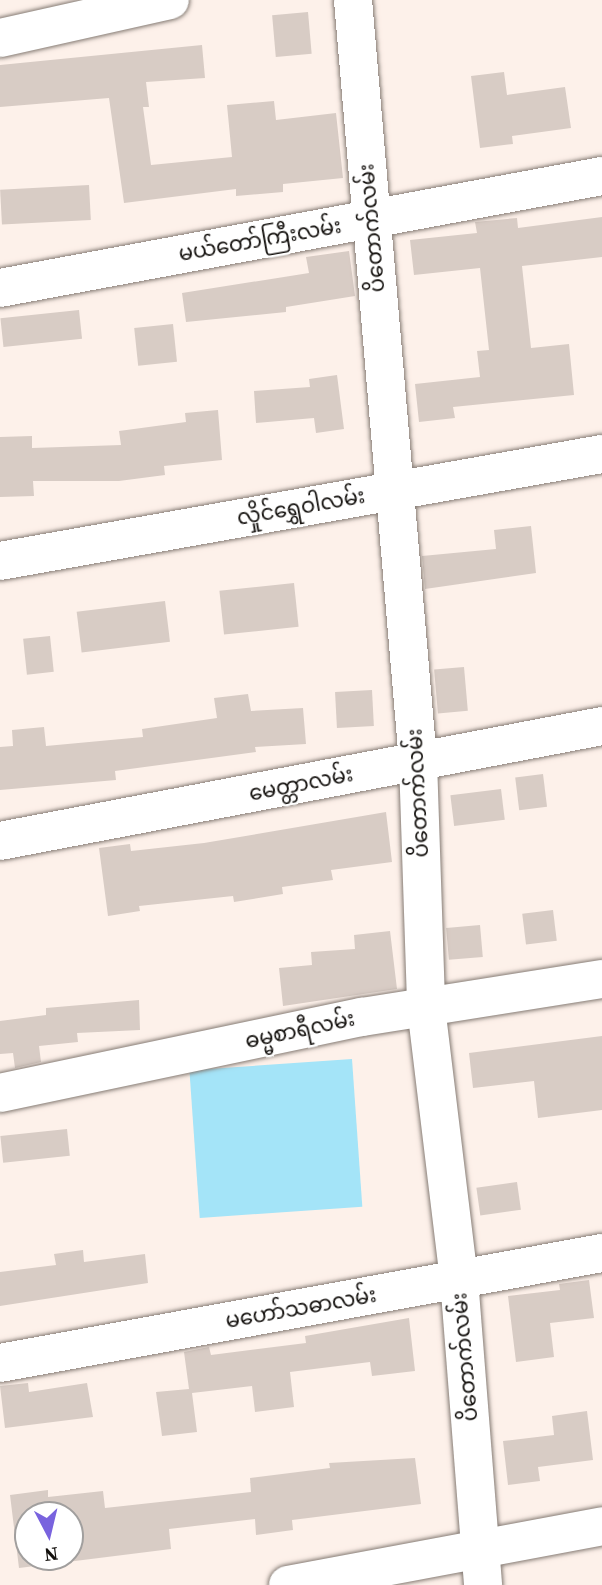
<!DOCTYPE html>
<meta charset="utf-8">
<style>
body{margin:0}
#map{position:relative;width:602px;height:1585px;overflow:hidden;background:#fdf1ea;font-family:"Source Serif 4","Noto Sans Myanmar",serif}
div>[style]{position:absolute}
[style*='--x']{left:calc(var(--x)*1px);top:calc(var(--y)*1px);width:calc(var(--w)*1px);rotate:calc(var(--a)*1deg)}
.water>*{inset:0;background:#a4e4f8;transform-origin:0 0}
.building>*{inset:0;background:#d8ccc5;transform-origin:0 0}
.roads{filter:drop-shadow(0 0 2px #867c75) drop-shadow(0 0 2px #867c75)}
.minor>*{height:38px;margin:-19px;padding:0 19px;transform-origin:19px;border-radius:19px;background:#fff}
span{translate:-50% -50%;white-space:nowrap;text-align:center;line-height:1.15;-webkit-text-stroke:5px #fff;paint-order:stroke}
.street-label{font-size:21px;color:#13100d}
.north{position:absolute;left:14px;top:1501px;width:70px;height:70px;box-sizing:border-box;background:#fff;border:2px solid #a19f9e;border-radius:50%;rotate:173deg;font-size:19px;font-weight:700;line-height:28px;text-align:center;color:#13100d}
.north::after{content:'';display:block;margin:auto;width:24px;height:32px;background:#7963de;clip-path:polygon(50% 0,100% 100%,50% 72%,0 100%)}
</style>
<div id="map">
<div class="water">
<i style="left:352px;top:1059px;width:148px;height:163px;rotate:86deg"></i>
</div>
<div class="building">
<i style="left:308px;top:12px;width:42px;height:36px;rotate:85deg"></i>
<i style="clip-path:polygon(202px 45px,205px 78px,146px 82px,149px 107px,143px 107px,151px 165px,232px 157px,227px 105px,274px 101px,276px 120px,336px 113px,343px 178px,283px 184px,283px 192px,236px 196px,236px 189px,124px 203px,109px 98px,0 107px,0 65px)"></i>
<i style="clip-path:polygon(504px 72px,507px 95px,565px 87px,571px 128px,512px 136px,513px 144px,480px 148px,471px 76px)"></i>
<i style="left:89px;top:185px;width:35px;height:89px;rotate:87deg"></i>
<i style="clip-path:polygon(602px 217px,602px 257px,522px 266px,531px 348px,569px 344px,574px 395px,453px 407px,455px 418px,419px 422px,415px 384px,480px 377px,477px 351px,489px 350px,480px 268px,414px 275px,410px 240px,477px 233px,475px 222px,517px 218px,518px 228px)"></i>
<i style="clip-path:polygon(349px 251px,355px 296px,286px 307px,286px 312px,186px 322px,182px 293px,309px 273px,306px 257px)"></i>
<i style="left:79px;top:310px;width:29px;height:79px;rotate:84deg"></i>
<i style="left:173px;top:324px;width:38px;height:39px;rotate:84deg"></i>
<i style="clip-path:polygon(337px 375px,344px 429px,316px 433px,314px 418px,256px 423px,254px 391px,310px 387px,309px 379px)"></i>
<i style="clip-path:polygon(218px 410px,222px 460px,164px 466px,165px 475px,119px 481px,33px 481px,34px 496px,0 497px,0 437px,32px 436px,32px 448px,121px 445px,119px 431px,186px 422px,185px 413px)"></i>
<i style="clip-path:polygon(531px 526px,536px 573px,425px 589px,422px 556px,496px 549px,494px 530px)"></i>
<i style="left:294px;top:583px;width:44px;height:75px;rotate:84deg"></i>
<i style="left:165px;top:601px;width:41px;height:89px;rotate:83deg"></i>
<i style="left:50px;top:636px;width:36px;height:27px;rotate:84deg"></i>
<i style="left:464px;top:667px;width:44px;height:30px;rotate:85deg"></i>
<i style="left:372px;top:690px;width:36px;height:37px;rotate:87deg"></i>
<i style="clip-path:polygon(248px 694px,251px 711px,303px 708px,306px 744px,255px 747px,256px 752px,115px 771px,116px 780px,0 790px,0 747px,13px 746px,12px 730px,44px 727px,46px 746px,143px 737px,142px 729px,217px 718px,214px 698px)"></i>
<i style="left:543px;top:774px;width:33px;height:28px;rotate:83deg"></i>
<i style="left:501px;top:789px;width:31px;height:51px;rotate:83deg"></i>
<i style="clip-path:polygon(386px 812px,392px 862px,331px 870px,333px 880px,282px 887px,283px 894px,234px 902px,233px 896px,139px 906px,140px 911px,108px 916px,99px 848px,130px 844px,131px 851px,204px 843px)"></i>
<i style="left:553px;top:910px;width:31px;height:31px;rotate:83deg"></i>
<i style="left:480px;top:925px;width:32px;height:34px;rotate:85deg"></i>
<i style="clip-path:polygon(390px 931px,397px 989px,283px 1006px,279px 968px,312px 965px,311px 952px,355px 949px,354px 935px)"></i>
<i style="clip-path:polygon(139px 1000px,140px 1030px,77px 1033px,78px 1042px,39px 1046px,41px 1062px,15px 1068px,13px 1053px,0 1054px,0 1021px,46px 1015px,46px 1008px)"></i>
<i style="clip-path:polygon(602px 1036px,602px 1110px,538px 1118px,534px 1081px,473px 1088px,469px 1053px)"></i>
<i style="left:67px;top:1129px;width:27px;height:67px;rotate:84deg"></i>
<i style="left:517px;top:1182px;width:28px;height:41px;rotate:82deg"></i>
<i style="clip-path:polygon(83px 1250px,84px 1262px,145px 1254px,148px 1283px,0 1306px,0 1272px,56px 1265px,54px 1254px)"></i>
<i style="clip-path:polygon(589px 1280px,594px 1318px,550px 1323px,554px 1357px,516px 1362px,508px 1296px,560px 1290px,559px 1284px)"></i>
<i style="clip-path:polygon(409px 1318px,415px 1371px,372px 1376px,370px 1362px,290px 1372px,294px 1407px,255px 1412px,252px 1386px,192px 1393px,197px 1432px,162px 1436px,156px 1392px,189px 1389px,184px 1352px,209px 1347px,211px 1355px,306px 1343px,305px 1336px)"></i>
<i style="clip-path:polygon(28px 1383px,29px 1392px,87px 1383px,93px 1417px,5px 1428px,0 1386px)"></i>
<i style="clip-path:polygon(587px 1411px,593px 1460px,538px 1467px,540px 1481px,508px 1485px,503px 1441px,554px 1435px,552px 1416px)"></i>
<i style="clip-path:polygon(evenodd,415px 1458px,421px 1504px,292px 1520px,293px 1530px,256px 1535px,255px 1519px,169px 1529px,171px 1549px,19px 1568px,10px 1495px,48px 1490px,48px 1497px,103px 1491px,105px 1508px,251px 1492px,250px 1478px,330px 1468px,329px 1463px,415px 1458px,28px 1515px,70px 1515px,70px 1557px,28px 1557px,28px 1515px)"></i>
</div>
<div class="roads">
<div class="minor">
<i style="--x:353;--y:0;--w:764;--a:85.12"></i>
<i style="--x:418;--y:761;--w:246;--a:88.1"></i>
<i style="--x:426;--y:1007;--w:274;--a:83.1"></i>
<i style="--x:459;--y:1279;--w:307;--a:85.5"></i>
<i style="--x:0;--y:38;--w:174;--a:-12.6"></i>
<i style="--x:0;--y:288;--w:612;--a:-10.54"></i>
<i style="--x:0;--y:561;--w:611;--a:-10.08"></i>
<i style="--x:0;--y:841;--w:613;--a:-10.81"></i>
<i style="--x:0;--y:1093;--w:370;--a:-11.9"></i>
<i style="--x:362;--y:1017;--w:243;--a:-9"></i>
<i style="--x:0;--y:1363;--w:612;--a:-10.36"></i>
<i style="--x:288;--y:1585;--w:319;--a:-10.6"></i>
</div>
</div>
<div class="street-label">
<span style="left:372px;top:228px;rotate:-95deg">ပိတောက်လမ်း</span>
<span style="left:260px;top:240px;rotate:-10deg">မယ်တော်ကြီးလမ်း</span>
<span style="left:301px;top:507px;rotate:-10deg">လှိုင်ရွှေဝါလမ်း</span>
<span style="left:301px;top:784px;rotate:-11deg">မေတ္တာလမ်း</span>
<span style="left:418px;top:793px;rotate:-93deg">ပိတောက်လမ်း</span>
<span style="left:300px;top:1030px;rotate:-12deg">ဓမ္မစာရီလမ်း</span>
<span style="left:301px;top:1308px;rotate:-10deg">မဟော်သဓာလမ်း</span>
<span style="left:465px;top:1357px;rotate:-95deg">ပိတောက်လမ်း</span>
</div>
<div class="north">N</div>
</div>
